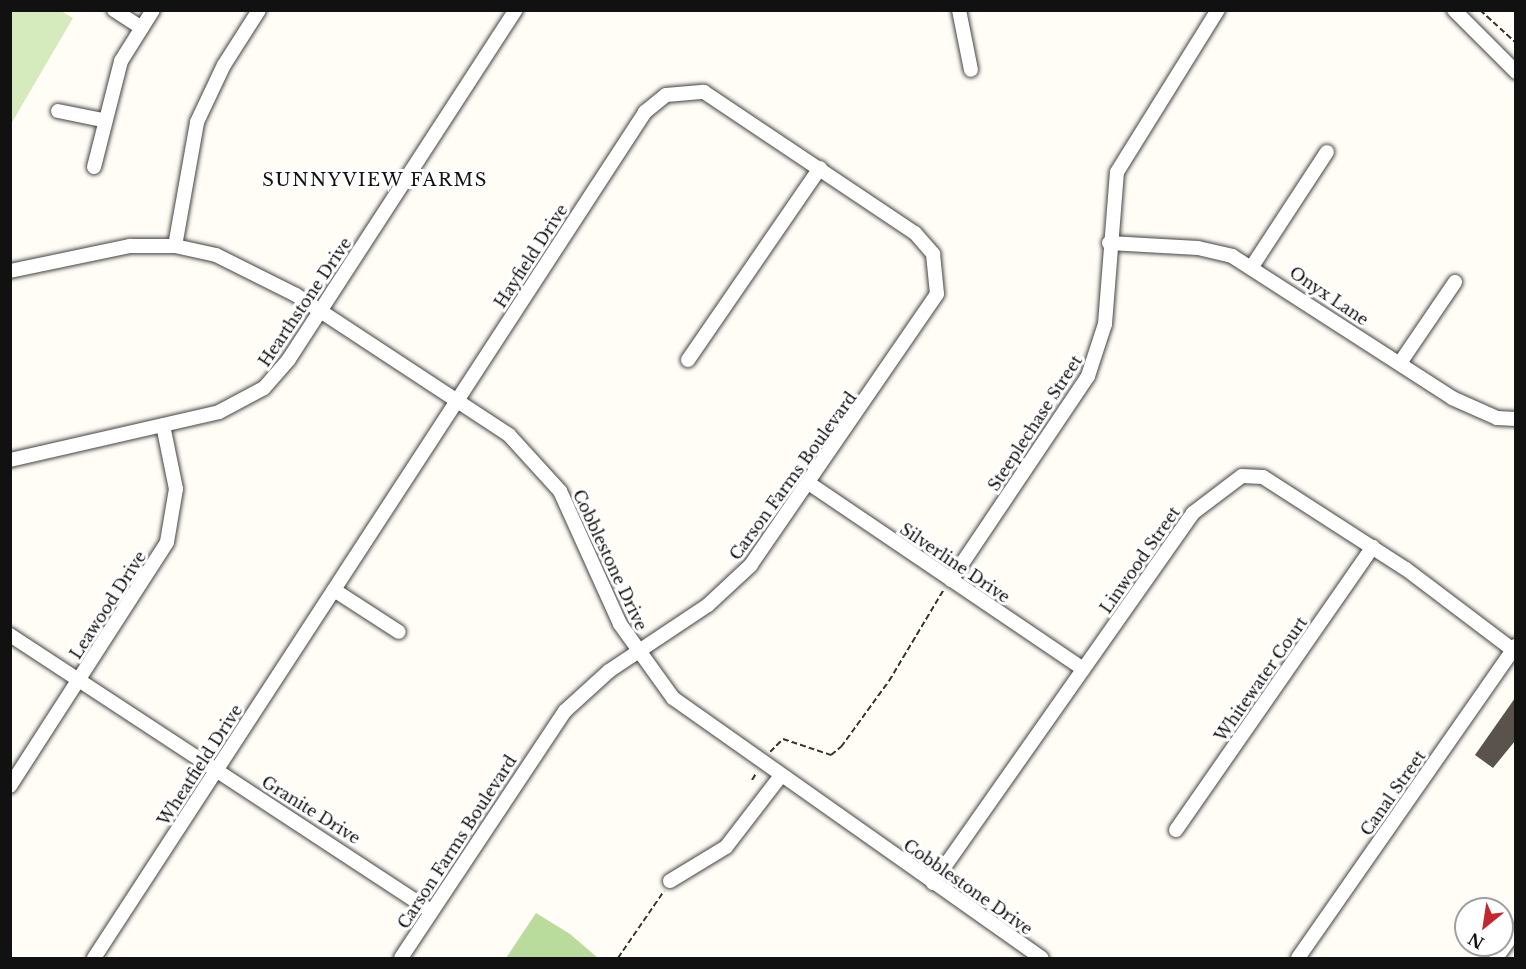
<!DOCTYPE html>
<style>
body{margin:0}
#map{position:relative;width:1526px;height:969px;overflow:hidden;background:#fffdf5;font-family:"Libre Baskerville",serif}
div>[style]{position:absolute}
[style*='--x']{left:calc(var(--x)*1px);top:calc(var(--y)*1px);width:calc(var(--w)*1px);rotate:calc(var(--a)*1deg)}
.green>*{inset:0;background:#d5ebbd}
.forest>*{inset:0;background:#b9dc9c}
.building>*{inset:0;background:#5a524d}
.path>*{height:2px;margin-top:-1px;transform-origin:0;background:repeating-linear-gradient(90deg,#333 0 6px,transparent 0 9px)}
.roads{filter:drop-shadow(0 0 2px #444) drop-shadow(0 0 2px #444)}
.minor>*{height:14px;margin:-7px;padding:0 7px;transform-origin:7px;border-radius:7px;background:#fff}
span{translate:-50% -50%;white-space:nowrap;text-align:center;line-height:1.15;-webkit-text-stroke:6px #fff;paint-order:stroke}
.street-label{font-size:16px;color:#111}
.neighbourhood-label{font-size:18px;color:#111;letter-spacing:1.5px}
.frame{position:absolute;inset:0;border:12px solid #111;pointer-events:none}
.north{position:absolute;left:1454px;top:897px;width:60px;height:60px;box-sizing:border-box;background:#fff;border:2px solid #a0a0a0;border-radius:50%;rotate:210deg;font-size:16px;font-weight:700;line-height:24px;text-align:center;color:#111}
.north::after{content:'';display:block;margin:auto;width:21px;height:27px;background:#c4262e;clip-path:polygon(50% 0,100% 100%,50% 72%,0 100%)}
</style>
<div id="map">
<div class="green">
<i style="clip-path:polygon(11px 10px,61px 11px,73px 18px,11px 124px)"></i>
</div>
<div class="forest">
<i style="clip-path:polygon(536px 913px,570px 934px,598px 958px,506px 958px)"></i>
</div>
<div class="building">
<i style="clip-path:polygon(1515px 698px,1515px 741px,1493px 768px,1475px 755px)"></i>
</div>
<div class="path">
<i style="--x:1480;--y:10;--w:49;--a:42.5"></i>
<i style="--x:770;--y:752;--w:18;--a:-45"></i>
<i style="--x:783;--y:739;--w:51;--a:18.4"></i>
<i style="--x:831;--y:755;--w:13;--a:-39"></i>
<i style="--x:841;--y:747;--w:82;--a:-54"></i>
<i style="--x:889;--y:681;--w:107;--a:-59.1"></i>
<i style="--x:752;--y:780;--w:9;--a:-58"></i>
<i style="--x:618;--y:958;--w:81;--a:-55.5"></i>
</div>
<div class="roads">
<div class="minor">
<i style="--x:114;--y:10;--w:33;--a:33"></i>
<i style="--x:959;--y:10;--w:61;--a:78.7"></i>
<i style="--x:1454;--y:10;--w:88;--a:45"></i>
<i style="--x:58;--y:111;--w:46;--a:11.3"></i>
<i style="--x:94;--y:167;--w:109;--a:-75.7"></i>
<i style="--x:121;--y:61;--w:60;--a:-57.9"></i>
<i style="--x:1109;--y:243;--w:89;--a:3.2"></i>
<i style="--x:1198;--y:248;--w:35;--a:13"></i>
<i style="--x:1232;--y:256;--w:262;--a:32.8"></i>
<i style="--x:1452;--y:398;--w:49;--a:24"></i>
<i style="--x:1497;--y:418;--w:19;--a:3"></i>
<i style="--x:175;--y:246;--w:126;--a:-79.9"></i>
<i style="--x:197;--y:122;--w:63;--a:-64.7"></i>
<i style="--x:224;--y:65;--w:65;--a:-57.5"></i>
<i style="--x:1253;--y:265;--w:135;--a:-56.8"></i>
<i style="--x:10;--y:271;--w:123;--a:-11.8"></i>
<i style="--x:130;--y:246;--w:45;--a:0"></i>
<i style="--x:175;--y:246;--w:42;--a:12.4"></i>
<i style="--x:216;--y:255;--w:89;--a:26.6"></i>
<i style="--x:296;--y:295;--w:255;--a:33.3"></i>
<i style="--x:509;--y:435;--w:76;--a:47.7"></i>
<i style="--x:560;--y:491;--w:146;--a:65.7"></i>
<i style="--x:620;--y:624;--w:91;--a:54.4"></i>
<i style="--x:673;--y:698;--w:451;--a:35.2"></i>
<i style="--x:688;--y:360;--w:233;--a:-55.5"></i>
<i style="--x:1400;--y:363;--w:98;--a:-55.8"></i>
<i style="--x:10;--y:460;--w:214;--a:-12.9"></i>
<i style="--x:219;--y:412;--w:51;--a:-28.1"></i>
<i style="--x:264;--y:388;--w:38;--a:-49"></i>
<i style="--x:289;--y:359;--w:416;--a:-57"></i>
<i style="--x:810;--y:484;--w:330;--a:34.1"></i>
<i style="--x:951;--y:580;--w:246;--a:-56.1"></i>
<i style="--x:1088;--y:376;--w:55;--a:-71.9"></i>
<i style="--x:1105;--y:324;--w:152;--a:-85.5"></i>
<i style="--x:1117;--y:172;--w:191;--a:-58.1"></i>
<i style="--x:334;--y:590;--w:77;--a:32.9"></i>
<i style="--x:10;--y:635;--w:503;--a:33.25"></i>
<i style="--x:10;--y:786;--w:290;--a:-57.2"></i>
<i style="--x:167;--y:542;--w:54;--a:-80.4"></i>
<i style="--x:176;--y:489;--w:65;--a:-101.5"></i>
<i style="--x:1176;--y:830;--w:345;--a:-55.2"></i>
<i style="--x:670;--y:881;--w:66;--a:-31.3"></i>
<i style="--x:726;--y:847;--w:88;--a:-52.4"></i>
<i style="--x:933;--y:883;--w:452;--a:-54.9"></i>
<i style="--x:1193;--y:513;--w:61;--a:-37.1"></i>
<i style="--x:1242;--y:476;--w:21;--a:3"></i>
<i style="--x:1263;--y:477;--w:170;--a:32.8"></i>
<i style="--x:1406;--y:569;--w:134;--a:37.1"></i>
<i style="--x:94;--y:958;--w:1010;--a:-56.92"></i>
<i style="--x:645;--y:112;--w:27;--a:-39"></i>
<i style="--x:666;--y:95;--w:38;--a:-5"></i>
<i style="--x:704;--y:92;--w:254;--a:33.8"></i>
<i style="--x:915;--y:233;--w:28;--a:49"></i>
<i style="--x:933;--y:254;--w:40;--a:84.3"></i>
<i style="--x:937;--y:294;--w:329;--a:124.5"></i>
<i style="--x:751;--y:565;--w:59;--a:137.1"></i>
<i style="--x:708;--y:605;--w:119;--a:146.3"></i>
<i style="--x:609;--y:671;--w:59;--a:137.7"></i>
<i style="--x:565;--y:711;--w:296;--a:123.6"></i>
<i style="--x:1298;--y:958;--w:381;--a:-55.1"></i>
<i style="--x:1496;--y:958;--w:34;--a:-54"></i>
</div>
</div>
<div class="street-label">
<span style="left:531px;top:256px;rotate:-57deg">Hayfield Drive</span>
<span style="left:1329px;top:296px;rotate:34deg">Onyx Lane</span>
<span style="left:305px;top:302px;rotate:-56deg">Hearthstone Drive</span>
<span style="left:1035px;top:423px;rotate:-57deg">Steeplechase Street</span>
<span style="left:793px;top:476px;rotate:-54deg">Carson Farms Boulevard</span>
<span style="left:610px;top:560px;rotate:65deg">Cobblestone Drive</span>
<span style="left:1140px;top:560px;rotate:-55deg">Linwood Street</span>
<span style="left:955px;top:563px;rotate:34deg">Silverline Drive</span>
<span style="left:108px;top:605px;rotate:-57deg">Leawood Drive</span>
<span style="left:1261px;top:679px;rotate:-55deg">Whitewater Court</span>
<span style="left:200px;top:765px;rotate:-57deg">Wheatfield Drive</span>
<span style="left:1393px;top:793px;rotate:-55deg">Canal Street</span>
<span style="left:311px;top:810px;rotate:32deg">Granite Drive</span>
<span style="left:457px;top:842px;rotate:-57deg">Carson Farms Boulevard</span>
<span style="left:968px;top:887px;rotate:35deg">Cobblestone Drive</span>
</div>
<div class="neighbourhood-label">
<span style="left:375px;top:180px">SUNNYVIEW FARMS</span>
</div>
<div class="frame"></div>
<div class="north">N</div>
</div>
